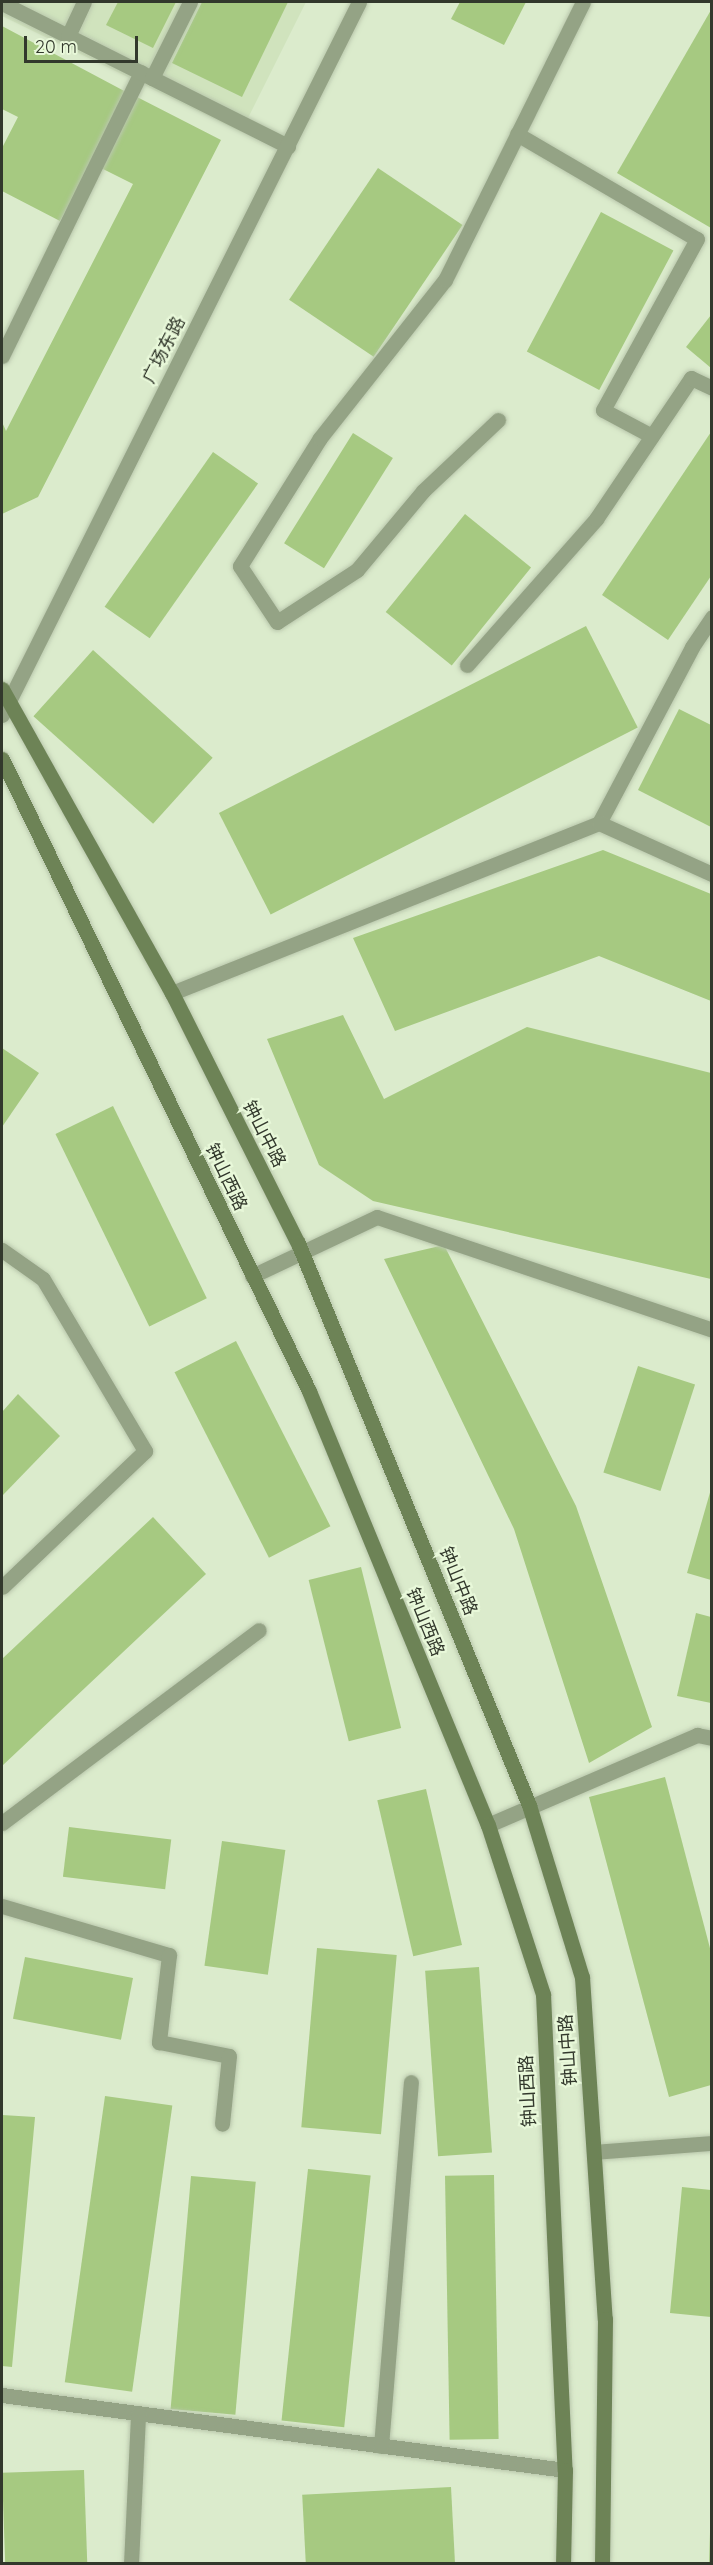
<!DOCTYPE html>
<meta charset="utf-8">
<style>
body{margin:0}
#map{position:relative;width:713px;height:2565px;overflow:hidden;background:#dbebcc;font-family:Quicksand,"Noto Sans SC",sans-serif}
div>[style]{position:absolute}
[style*='--x']{left:calc(var(--x)*1px);top:calc(var(--y)*1px);width:calc(var(--w)*1px);rotate:calc(var(--a)*1deg)}
.built>*{inset:0;background:#d0e3bd}
.building>*{inset:0;background:#a6c981;transform-origin:0 0}
.roads{filter:drop-shadow(0 0 2px #b9c7ac) drop-shadow(0 0 2px #b9c7ac)}
.service>*{height:15px;margin:-7.5px;padding:0 7.5px;transform-origin:7.5px;border-radius:7.5px;background:#94a385}
.pedestrian>*{height:15px;margin:-7.5px;padding:0 7.5px;transform-origin:7.5px;border-radius:7.5px;background:#94a385}
.tertiary>*{height:15px;margin:-7.5px;padding:0 7.5px;transform-origin:7.5px;border-radius:7.5px;background:#94a385}
.secondary>*{height:15px;margin:-7.5px;padding:0 7.5px;transform-origin:7.5px;border-radius:7.5px;background:#6d8356}
span{translate:-50% -50%;white-space:nowrap;text-align:center;line-height:1.15;-webkit-text-stroke:4.5px #e8f8d9;paint-order:stroke}
.street-label{font-size:18px;color:#32382c}
.frame{position:absolute;inset:0;border:3px solid #32382c;pointer-events:none}
.scale{position:absolute;left:24px;top:36px;width:114px;height:27px;box-sizing:border-box;border:3px solid #32382c;border-top:0;padding-left:8px;font-size:18px;line-height:21px;white-space:nowrap;color:#32382c;-webkit-text-stroke:4px #e8f8d9;paint-order:stroke}
</style>
<div id="map">
<div class="built">
<i style="clip-path:polygon(2px 2px,306px 2px,241px 132px,2px 16px)"></i>
</div>
<div class="building">
<i style="clip-path:polygon(118px 2px,176px 2px,153px 48px,106px 25px)"></i>
<i style="clip-path:polygon(202px 2px,288px 2px,242px 97px,172px 63px)"></i>
<i style="clip-path:polygon(460px 2px,526px 2px,504px 45px,451px 19px)"></i>
<i style="clip-path:polygon(711px 10px,711px 228px,617px 173px)"></i>
<i style="clip-path:polygon(2px 26px,128px 93px,60px 221px,2px 191px,2px 148px,18px 117px,2px 109px)"></i>
<i style="clip-path:polygon(137px 97px,221px 140px,38px 497px,2px 514px,2px 422px,6px 431px,133px 184px,101px 168px)"></i>
<i style="left:378px;top:168px;width:102px;height:159px;rotate:34deg"></i>
<i style="left:601px;top:212px;width:82px;height:158px;rotate:28deg"></i>
<i style="clip-path:polygon(711px 315px,711px 368px,686px 347px)"></i>
<i style="clip-path:polygon(711px 432px,711px 576px,668px 640px,602px 595px)"></i>
<i style="left:353px;top:433px;width:47px;height:130px;rotate:32deg"></i>
<i style="left:213px;top:452px;width:55px;height:189px;rotate:35deg"></i>
<i style="left:465px;top:514px;width:85px;height:126px;rotate:39deg"></i>
<i style="left:586px;top:626px;width:114px;height:412px;rotate:63deg"></i>
<i style="left:93px;top:650px;width:161px;height:89px;rotate:42deg"></i>
<i style="clip-path:polygon(679px 709px,711px 725px,711px 827px,638px 790px)"></i>
<i style="clip-path:polygon(603px 850px,711px 894px,711px 1001px,599px 956px,395px 1031px,353px 938px)"></i>
<i style="clip-path:polygon(343px 1015px,384px 1099px,527px 1027px,711px 1073px,711px 1279px,373px 1201px,319px 1165px,267px 1039px)"></i>
<i style="clip-path:polygon(2px 1048px,39px 1073px,2px 1127px)"></i>
<i style="left:113px;top:1106px;width:214px;height:64px;rotate:64deg"></i>
<i style="clip-path:polygon(444px 1245px,576px 1506px,652px 1727px,589px 1763px,514px 1529px,384px 1259px)"></i>
<i style="left:236px;top:1341px;width:208px;height:69px;rotate:63deg"></i>
<i style="left:638px;top:1366px;width:60px;height:112px;rotate:18deg"></i>
<i style="clip-path:polygon(18px 1394px,60px 1436px,2px 1496px,2px 1412px)"></i>
<i style="clip-path:polygon(711px 1489px,711px 1580px,687px 1573px)"></i>
<i style="clip-path:polygon(153px 1517px,206px 1574px,2px 1766px,2px 1659px)"></i>
<i style="left:361px;top:1567px;width:166px;height:54px;rotate:76deg"></i>
<i style="clip-path:polygon(696px 1613px,711px 1617px,711px 1703px,677px 1696px)"></i>
<i style="clip-path:polygon(665px 1777px,711px 1952px,711px 2085px,669px 2097px,589px 1797px)"></i>
<i style="left:426px;top:1789px;width:160px;height:50px;rotate:77deg"></i>
<i style="left:69px;top:1827px;width:103px;height:50px;rotate:7deg"></i>
<i style="left:222px;top:1841px;width:64px;height:126px;rotate:8deg"></i>
<i style="left:317px;top:1948px;width:80px;height:180px;rotate:5deg"></i>
<i style="left:25px;top:1957px;width:110px;height:63px;rotate:11deg"></i>
<i style="left:479px;top:1967px;width:186px;height:54px;rotate:86deg"></i>
<i style="left:105px;top:2096px;width:68px;height:289px;rotate:8deg"></i>
<i style="clip-path:polygon(2px 2115px,35px 2117px,12px 2367px,2px 2366px)"></i>
<i style="left:308px;top:2169px;width:63px;height:253px;rotate:6deg"></i>
<i style="left:494px;top:2175px;width:264px;height:49px;rotate:89deg"></i>
<i style="left:191px;top:2176px;width:65px;height:234px;rotate:5deg"></i>
<i style="clip-path:polygon(682px 2187px,711px 2190px,711px 2317px,670px 2313px)"></i>
<i style="left:84px;top:2470px;width:94px;height:82px;rotate:88deg"></i>
<i style="left:451px;top:2487px;width:77px;height:149px;rotate:87deg"></i>
<i style="clip-path:polygon(710px 2532px,711px 2532px,711px 2564px,709px 2564px)"></i>
</div>
<div class="roads">
<div class="service">
<i style="--x:517;--y:134;--w:208;--a:30.3"></i>
<i style="--x:697;--y:239;--w:195;--a:118.8"></i>
<i style="--x:603;--y:410;--w:55;--a:28"></i>
<i style="--x:2;--y:356;--w:316;--a:-63.9"></i>
<i style="--x:498;--y:420;--w:103;--a:136.6"></i>
<i style="--x:423;--y:491;--w:103;--a:129.9"></i>
<i style="--x:357;--y:570;--w:95;--a:147"></i>
<i style="--x:277;--y:622;--w:67;--a:-123.5"></i>
<i style="--x:240;--y:566;--w:151;--a:-58"></i>
<i style="--x:320;--y:438;--w:201;--a:-51.7"></i>
<i style="--x:445;--y:280;--w:310;--a:-63.6"></i>
<i style="--x:467;--y:665;--w:195;--a:-48.5"></i>
<i style="--x:596;--y:519;--w:170;--a:-56"></i>
<i style="--x:691;--y:378;--w:23;--a:25"></i>
<i style="--x:599;--y:823;--w:199;--a:-62.1"></i>
<i style="--x:692;--y:647;--w:36;--a:-56"></i>
<i style="--x:2;--y:1250;--w:50;--a:35.3"></i>
<i style="--x:43;--y:1279;--w:200;--a:59.3"></i>
<i style="--x:145;--y:1451;--w:197;--a:136.4"></i>
<i style="--x:252;--y:1276;--w:138;--a:-25.3"></i>
<i style="--x:377;--y:1217;--w:354;--a:18.6"></i>
<i style="--x:2;--y:1823;--w:321;--a:-36.9"></i>
<i style="--x:488;--y:1825;--w:228;--a:-23.3"></i>
<i style="--x:697;--y:1735;--w:15;--a:11"></i>
<i style="--x:2;--y:1906;--w:174;--a:16.4"></i>
<i style="--x:169;--y:1955;--w:88;--a:96.6"></i>
<i style="--x:159;--y:2042;--w:71;--a:11.3"></i>
<i style="--x:229;--y:2056;--w:68;--a:95.9"></i>
<i style="--x:594;--y:2152;--w:118;--a:-4.4"></i>
<i style="--x:2;--y:2395;--w:568;--a:7.59"></i>
<i style="--x:381;--y:2446;--w:365;--a:-85.3"></i>
<i style="--x:131;--y:2564;--w:151;--a:-87.3"></i>
</div>
<div class="pedestrian">
<i style="--x:2;--y:3;--w:320;--a:26.6"></i>
<i style="--x:68;--y:36;--w:38;--a:-65"></i>
<i style="--x:152;--y:78;--w:85;--a:-63.4"></i>
</div>
<div class="tertiary">
<i style="--x:2;--y:715;--w:797;--a:-63.4"></i>
<i style="--x:172;--y:993;--w:460;--a:-21.7"></i>
<i style="--x:599;--y:823;--w:124;--a:24.3"></i>
</div>
<div class="secondary">
<i style="--x:2;--y:689;--w:348;--a:60.8"></i>
<i style="--x:172;--y:993;--w:280;--a:63.3"></i>
<i style="--x:298;--y:1243;--w:608;--a:67.66"></i>
<i style="--x:529;--y:1805;--w:180;--a:72.9"></i>
<i style="--x:582;--y:1977;--w:343;--a:86.2"></i>
<i style="--x:605;--y:2319;--w:245;--a:90.7"></i>
<i style="--x:2;--y:759;--w:703;--a:64.09"></i>
<i style="--x:309;--y:1391;--w:469;--a:67.6"></i>
<i style="--x:488;--y:1825;--w:178;--a:72"></i>
<i style="--x:543;--y:1994;--w:477;--a:87.4"></i>
<i style="--x:565;--y:2470;--w:94;--a:91.2"></i>
</div>
</div>
<div class="street-label">
<span style="left:164px;top:350px;rotate:-63deg">广场东路</span>
<span style="left:264px;top:1134px;rotate:63deg">钟山中路</span>
<span style="left:226px;top:1177px;rotate:64deg">钟山西路</span>
<span style="left:458px;top:1581px;rotate:68deg">钟山中路</span>
<span style="left:425px;top:1622px;rotate:68deg">钟山西路</span>
<span style="left:568px;top:2050px;rotate:-94deg">钟山中路</span>
<span style="left:528px;top:2091px;rotate:-93deg">钟山西路</span>
</div>
<div class="frame"></div>
<div class="scale">20 m</div>
</div>
